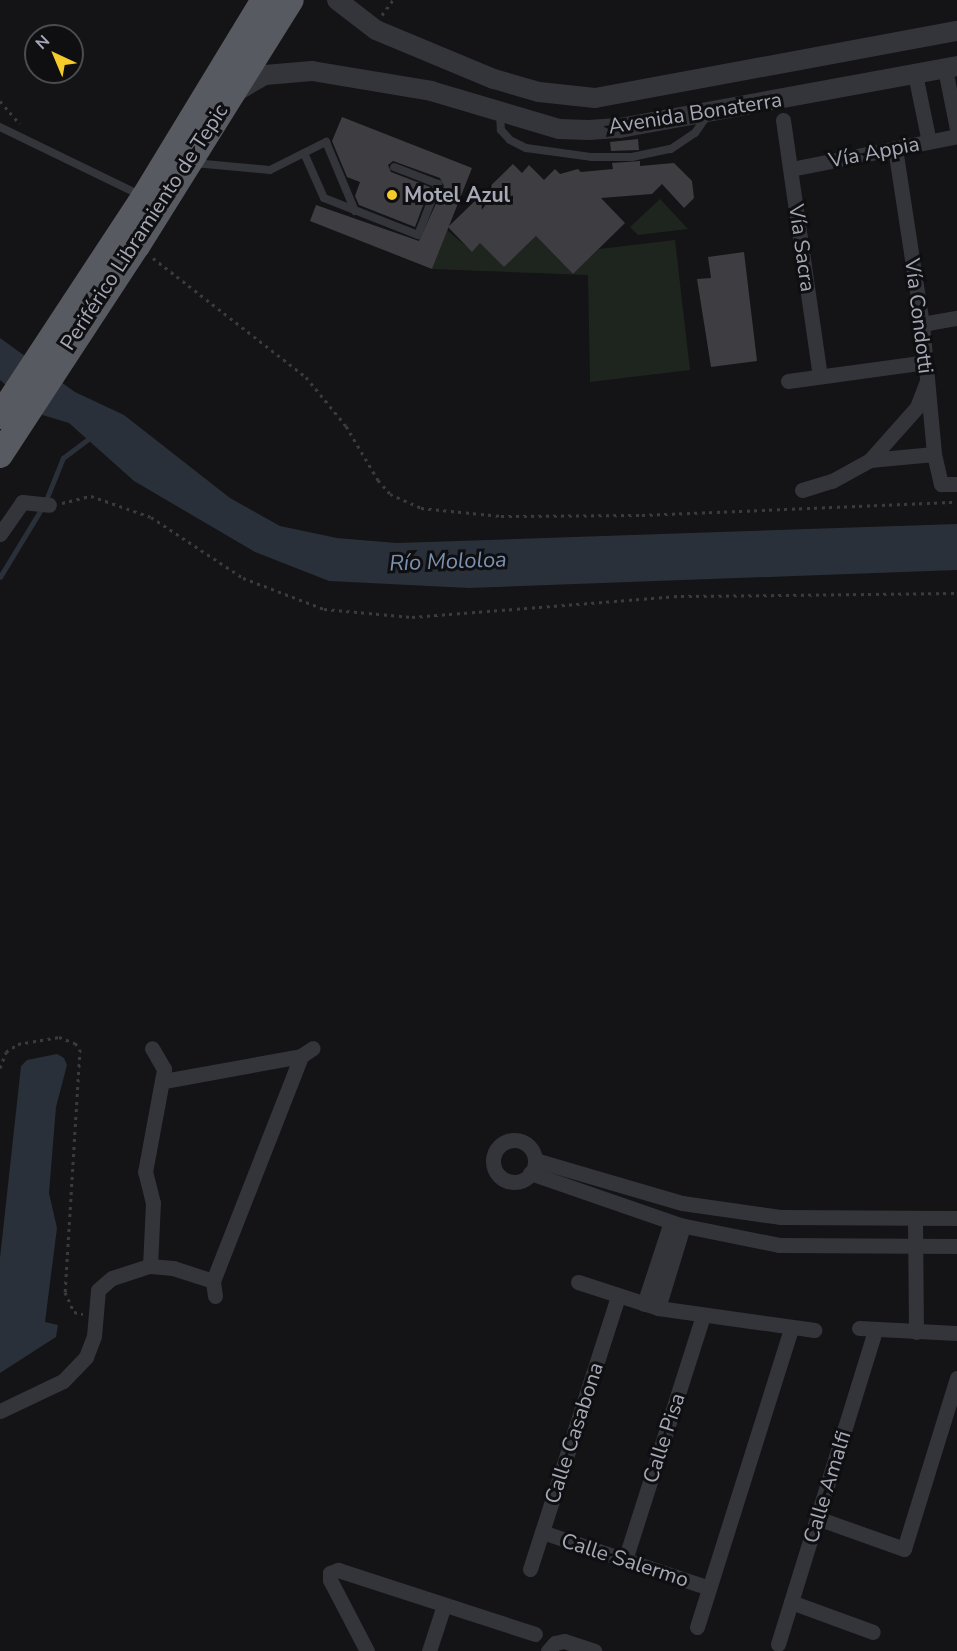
<!DOCTYPE html>
<meta charset="utf-8">
<style>
body{margin:0}
#map{position:relative;width:957px;height:1651px;overflow:hidden;background:#141315;font-family:"Nunito Sans",sans-serif}
div>[style]{position:absolute}
[style*='--x']{left:calc(var(--x)*1px);top:calc(var(--y)*1px);width:calc(var(--w)*1px);rotate:calc(var(--a)*1deg)}
.green>*{inset:0;background:#1e251f}
.water>*{inset:0;background:#293039}
.stream>*{height:4.5px;margin:-2.25px;padding:0 2.25px;transform-origin:2.25px;border-radius:2.25px;background:#293039}
.building>*{inset:0;background:#3e3d42}
.path>*{height:3px;margin-top:-1.5px;transform-origin:0;background:repeating-linear-gradient(90deg,#3a3b41 0 3px,transparent 0 7.5px)}
.service>*{height:8px;margin:-4px;padding:0 4px;transform-origin:4px;border-radius:4px;background:#34353a}
.minor>*{height:15px;margin:-7.5px;padding:0 7.5px;transform-origin:7.5px;border-radius:7.5px;background:#34353a}
.minor>.ring{margin:-7.5px;padding:0;box-sizing:content-box;background:none;border:15px solid #34353a;border-radius:50%}
.tertiary>*{height:20px;margin:-10px;padding:0 10px;transform-origin:10px;border-radius:10px;background:#34353a}
.trunk>*{height:26px;margin:-13px;padding:0 13px;transform-origin:13px;border-radius:13px;background:#585a62}
.dots>*{width:16px;height:16px;translate:-50% -50%;box-sizing:border-box;border:3px solid #0f0e10;border-radius:50%}
span{translate:-50% -50%;white-space:nowrap;text-align:center;line-height:1.15;-webkit-text-stroke:6px #0f0e10;paint-order:stroke}
.street-label{font-size:21px;color:#a5a8b6}
.poi-label{font-size:21px;color:#a5a8b6;font-weight:700}
.left{translate:0 -50%;text-align:left}
.water-label{font-size:22px;color:#7b91b2;font-style:italic}
.north{position:absolute;left:24px;top:24px;width:60px;height:60px;box-sizing:border-box;background:#0f0e10;border:2px solid #4b4c52;border-radius:50%;rotate:316deg;font-size:16px;font-weight:700;line-height:24px;text-align:center;color:#a5a8b6}
.north::after{content:'';display:block;margin:auto;width:21px;height:27px;background:#f5cb2c;clip-path:polygon(50% 0,100% 100%,50% 72%,0 100%)}
</style>
<div id="map">
<div class="green">
<i style="clip-path:polygon(660px 199px,688px 229px,638px 235px,630px 227px)"></i>
<i style="clip-path:polygon(447px 230px,472px 251px,480px 243px,504px 267px,536px 236px,573px 274px,599px 249px,675px 240px,690px 370px,590px 382px,588px 275px,432px 269px)"></i>
</div>
<div class="water">
<i style="clip-path:polygon(0 338px,75px 392px,124px 415px,230px 498px,280px 526px,337px 538px,397px 543px,957px 524px,957px 570px,469px 588px,329px 581px,255px 552px,134px 481px,69px 423px,39px 414px,0 380px)"></i>
<i style="clip-path:polygon(57px 1054px,64px 1058px,67px 1065px,56px 1107px,49px 1193px,57px 1228px,45px 1322px,58px 1325px,56px 1337px,0 1373px,0 1258px,21px 1066px,27px 1060px)"></i>
</div>
<div class="stream">
<i style="--x:46;--y:500;--w:45;--a:-68"></i>
<i style="--x:63;--y:458;--w:36;--a:-37"></i>
<i style="--x:0;--y:577;--w:81;--a:-58.7"></i>
</div>
<div class="building">
<i style="clip-path:polygon(342px 117px,472px 168px,432px 269px,310px 221px,316px 205px,419px 241px,444px 186px,440px 178px,393px 161px,388px 165px,391px 172px,430px 187px,415px 227px,359px 205px,355px 196px,360px 182px,347px 177px,332px 141px)"></i>
<i style="clip-path:polygon(638px 139px,639px 150px,611px 151px,610px 142px)"></i>
<i style="clip-path:polygon(640px 161px,640px 166px,674px 163px,692px 181px,694px 198px,684px 208px,662px 184px,652px 194px,601px 198px,625px 223px,573px 274px,536px 236px,504px 267px,480px 243px,472px 252px,448px 227px,513px 164px,522px 173px,529px 165px,544px 180px,555px 169px,560px 174px,578px 169px,581px 172px,613px 169px,612px 163px)"></i>
<i style="clip-path:polygon(744px 252px,757px 361px,711px 367px,697px 279px,711px 278px,708px 257px)"></i>
</div>
<div class="path">
<i style="--x:382;--y:15;--w:19;--a:-54"></i>
<i style="--x:0;--y:101;--w:30;--a:49"></i>
<i style="--x:153;--y:258;--w:194;--a:37.9"></i>
<i style="--x:306;--y:377;--w:63;--a:50.8"></i>
<i style="--x:346;--y:426;--w:63;--a:59.3"></i>
<i style="--x:378;--y:480;--w:18;--a:49"></i>
<i style="--x:390;--y:494;--w:34;--a:24"></i>
<i style="--x:421;--y:508;--w:80;--a:5.7"></i>
<i style="--x:501;--y:516;--w:141;--a:-0.4"></i>
<i style="--x:642;--y:515;--w:315;--a:-2.4"></i>
<i style="--x:62;--y:503;--w:30;--a:-14"></i>
<i style="--x:91;--y:496;--w:64;--a:19.3"></i>
<i style="--x:151;--y:517;--w:110;--a:33.5"></i>
<i style="--x:243;--y:578;--w:87;--a:20.9"></i>
<i style="--x:324;--y:609;--w:88;--a:5.2"></i>
<i style="--x:412;--y:617;--w:270;--a:-4.5"></i>
<i style="--x:681;--y:596;--w:276;--a:-0.6"></i>
<i style="--x:0;--y:1068;--w:17;--a:-69"></i>
<i style="--x:6;--y:1052;--w:14;--a:-34"></i>
<i style="--x:18;--y:1044;--w:42;--a:-9.7"></i>
<i style="--x:59;--y:1037;--w:17;--a:21"></i>
<i style="--x:75;--y:1043;--w:8;--a:50"></i>
<i style="--x:80;--y:1049;--w:243;--a:93.5"></i>
<i style="--x:65;--y:1292;--w:22;--a:66"></i>
<i style="--x:74;--y:1312;--w:9;--a:13"></i>
</div>
<div class="service">
<i style="--x:500;--y:113;--w:17;--a:87"></i>
<i style="--x:501;--y:130;--w:13;--a:48"></i>
<i style="--x:510;--y:140;--w:18;--a:27"></i>
<i style="--x:526;--y:148;--w:67;--a:7.8"></i>
<i style="--x:592;--y:157;--w:40;--a:0"></i>
<i style="--x:632;--y:157;--w:40;--a:-12"></i>
<i style="--x:671;--y:149;--w:29;--a:-34"></i>
<i style="--x:695;--y:133;--w:16;--a:-55"></i>
<i style="--x:0;--y:127;--w:158;--a:25.9"></i>
<i style="--x:304;--y:153;--w:49;--a:66"></i>
<i style="--x:324;--y:198;--w:101;--a:21.5"></i>
<i style="--x:418;--y:235;--w:55;--a:-68.6"></i>
<i style="--x:438;--y:184;--w:47;--a:-158.9"></i>
<i style="--x:194;--y:163;--w:76;--a:5.3"></i>
<i style="--x:270;--y:170;--w:63;--a:-26.6"></i>
<i style="--x:326;--y:142;--w:75;--a:67.2"></i>
</div>
<div class="minor">
<i style="--x:945;--y:69;--w:61;--a:78.7"></i>
<i style="--x:915;--y:74;--w:69;--a:78.4"></i>
<i style="--x:783;--y:120;--w:259;--a:81.8"></i>
<i style="--x:895;--y:148;--w:178;--a:81.3"></i>
<i style="--x:922;--y:324;--w:131;--a:84.7"></i>
<i style="--x:934;--y:454;--w:31;--a:77"></i>
<i style="--x:941;--y:484;--w:16;--a:0"></i>
<i style="--x:791;--y:169;--w:169;--a:-11.2"></i>
<i style="--x:922;--y:324;--w:36;--a:-10"></i>
<i style="--x:788;--y:381;--w:139;--a:-7.8"></i>
<i style="--x:870;--y:460;--w:64;--a:-5.4"></i>
<i style="--x:802;--y:490;--w:31;--a:-17"></i>
<i style="--x:832;--y:481;--w:43;--a:-28.9"></i>
<i style="--x:870;--y:460;--w:71;--a:-48.4"></i>
<i style="--x:917;--y:407;--w:25;--a:-69"></i>
<i style="--x:0;--y:534;--w:39;--a:-55"></i>
<i style="--x:22;--y:502;--w:27;--a:6"></i>
<i style="--x:164;--y:1081;--w:139;--a:-10.3"></i>
<i class="ring" style="left:493px;top:1140px;width:27px;height:27px"></i>
<i style="--x:535;--y:1160;--w:153;--a:16.3"></i>
<i style="--x:682;--y:1203;--w:99;--a:8.1"></i>
<i style="--x:780;--y:1217;--w:177;--a:0.3"></i>
<i style="--x:530;--y:1173;--w:159;--a:19.1"></i>
<i style="--x:680;--y:1225;--w:101;--a:11.4"></i>
<i style="--x:779;--y:1245;--w:178;--a:0.3"></i>
<i style="--x:915;--y:1218;--w:114;--a:89.5"></i>
<i style="--x:150;--y:1266;--w:63;--a:-87.3"></i>
<i style="--x:153;--y:1203;--w:32;--a:-104"></i>
<i style="--x:145;--y:1172;--w:105;--a:-79.5"></i>
<i style="--x:164;--y:1069;--w:24;--a:-120"></i>
<i style="--x:578;--y:1282;--w:84;--a:18"></i>
<i style="--x:658;--y:1308;--w:158;--a:8"></i>
<i style="--x:215;--y:1296;--w:15;--a:-98"></i>
<i style="--x:213;--y:1281;--w:242;--a:-68.6"></i>
<i style="--x:301;--y:1056;--w:14;--a:-34"></i>
<i style="--x:644;--y:1304;--w:86;--a:-71.8"></i>
<i style="--x:658;--y:1308;--w:86;--a:-73"></i>
<i style="--x:859;--y:1328;--w:98;--a:2.9"></i>
<i style="--x:0;--y:1411;--w:70;--a:-25.5"></i>
<i style="--x:63;--y:1381;--w:33;--a:-46"></i>
<i style="--x:86;--y:1357;--w:22;--a:-69"></i>
<i style="--x:94;--y:1336;--w:46;--a:-85"></i>
<i style="--x:98;--y:1290;--w:18;--a:-41"></i>
<i style="--x:112;--y:1278;--w:40;--a:-18"></i>
<i style="--x:150;--y:1266;--w:23;--a:5"></i>
<i style="--x:173;--y:1268;--w:42;--a:18"></i>
<i style="--x:817;--y:1518;--w:92;--a:19.6"></i>
<i style="--x:904;--y:1549;--w:179;--a:-72.8"></i>
<i style="--x:542;--y:1532;--w:176;--a:18.5"></i>
<i style="--x:625;--y:1560;--w:256;--a:-72.3"></i>
<i style="--x:530;--y:1569;--w:287;--a:-72.1"></i>
<i style="--x:791;--y:1602;--w:87;--a:20.1"></i>
<i style="--x:697;--y:1627;--w:313;--a:-72.5"></i>
<i style="--x:778;--y:1644;--w:329;--a:-72.8"></i>
<i style="--x:367;--y:1651;--w:80;--a:-117.5"></i>
<i style="--x:330;--y:1580;--w:7;--a:-90"></i>
<i style="--x:330;--y:1573;--w:9;--a:-21"></i>
<i style="--x:338;--y:1570;--w:207;--a:18"></i>
<i style="--x:429;--y:1651;--w:48;--a:-71.9"></i>
<i style="--x:548;--y:1651;--w:11;--a:-49"></i>
<i style="--x:555;--y:1643;--w:9;--a:-13"></i>
<i style="--x:564;--y:1641;--w:32;--a:18"></i>
</div>
<div class="tertiary">
<i style="--x:337;--y:0;--w:49;--a:37.6"></i>
<i style="--x:376;--y:30;--w:128;--a:22.6"></i>
<i style="--x:494;--y:79;--w:47;--a:16.1"></i>
<i style="--x:539;--y:92;--w:56;--a:6.1"></i>
<i style="--x:595;--y:98;--w:368;--a:-10.5"></i>
<i style="--x:235;--y:92;--w:34;--a:-30"></i>
<i style="--x:265;--y:75;--w:47;--a:-4.9"></i>
<i style="--x:312;--y:71;--w:121;--a:9.5"></i>
<i style="--x:431;--y:91;--w:134;--a:16.5"></i>
<i style="--x:559;--y:129;--w:30;--a:2"></i>
<i style="--x:589;--y:130;--w:31;--a:-4"></i>
<i style="--x:620;--y:128;--w:343;--a:-10.4"></i>
</div>
<div class="trunk">
<i style="--x:0;--y:416;--w:262;--a:-56.7"></i>
<i style="--x:144;--y:197;--w:231;--a:-58.7"></i>
<i style="--x:0;--y:455;--w:250;--a:-56.8"></i>
<i style="--x:137;--y:246;--w:290;--a:-58"></i>
</div>
<div class="dots">
<i style="left:392px;top:195px;background:#f5cb2c"></i>
</div>
<div class="street-label">
<span style="left:695px;top:113px;rotate:-9deg">Avenida Bonaterra</span>
<span style="left:874px;top:152px;rotate:-11deg">Vía Appia</span>
<span style="left:144px;top:227px;rotate:-57deg">Periférico Libramiento de Tepic</span>
<span style="left:802px;top:248px;rotate:82deg">Vía Sacra</span>
<span style="left:919px;top:316px;rotate:83deg">Vía Condotti</span>
<span style="left:574px;top:1433px;rotate:-72deg">Calle Casabona</span>
<span style="left:664px;top:1438px;rotate:-72deg">Calle Pisa</span>
<span style="left:827px;top:1487px;rotate:-73deg">Calle Amalfi</span>
<span style="left:625px;top:1560px;rotate:18deg">Calle Salermo</span>
</div>
<div class="poi-label">
<span class="left" style="left:404px;top:195px">Motel Azul</span>
</div>
<div class="water-label">
<span style="left:448px;top:562px;rotate:-2deg">Río Mololoa</span>
</div>
<div class="north">N</div>
</div>
